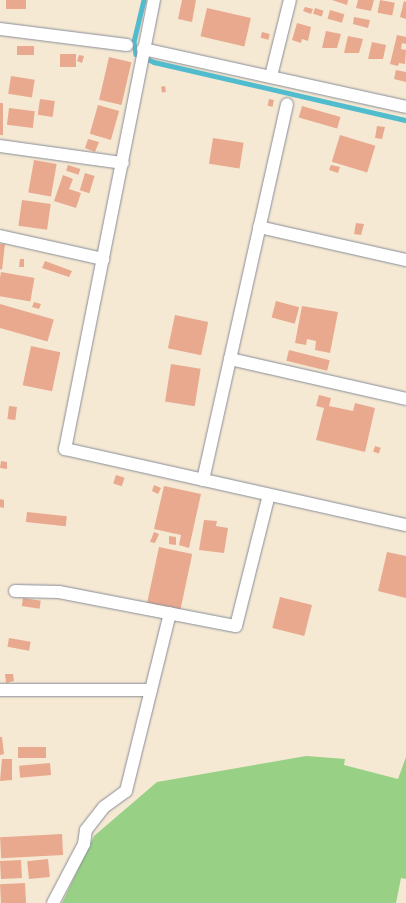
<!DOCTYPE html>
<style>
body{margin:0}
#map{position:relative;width:406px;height:903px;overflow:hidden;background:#f5e9d3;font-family:Alegreya,serif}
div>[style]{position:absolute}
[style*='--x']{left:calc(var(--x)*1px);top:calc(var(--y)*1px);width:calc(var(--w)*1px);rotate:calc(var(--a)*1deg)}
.green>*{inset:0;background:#98d185}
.stream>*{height:4.5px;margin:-2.25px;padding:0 2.25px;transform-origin:2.25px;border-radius:2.25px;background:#52bccf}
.building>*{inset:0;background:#e9a98f;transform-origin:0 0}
.roads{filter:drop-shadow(0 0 1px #888c98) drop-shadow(0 0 1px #888c98)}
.minor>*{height:12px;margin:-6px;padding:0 6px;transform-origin:6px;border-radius:6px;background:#fff}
span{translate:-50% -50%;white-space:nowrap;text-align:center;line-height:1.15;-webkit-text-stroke:3px #fff;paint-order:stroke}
</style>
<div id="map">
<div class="green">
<i style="clip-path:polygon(306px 756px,345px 759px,344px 765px,398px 779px,406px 757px,406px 879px,401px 878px,396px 903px,62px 903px,94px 836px,157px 782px)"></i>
</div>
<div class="stream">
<i style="--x:144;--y:0;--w:43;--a:103.4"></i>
<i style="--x:134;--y:42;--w:12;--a:81"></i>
<i style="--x:136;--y:54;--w:20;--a:24"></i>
<i style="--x:154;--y:62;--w:259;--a:13"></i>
</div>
<div class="building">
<i style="left:6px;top:0;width:20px;height:9px"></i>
<i style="clip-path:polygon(182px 0,196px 0,192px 22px,178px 19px)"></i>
<i style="clip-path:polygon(332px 0,348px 0,347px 5px)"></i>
<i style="clip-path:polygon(358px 0,374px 0,371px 11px,356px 8px)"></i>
<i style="left:380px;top:0;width:15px;height:13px;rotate:11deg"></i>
<i style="clip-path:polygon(404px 1px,406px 2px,406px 19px,400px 17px)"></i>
<i style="clip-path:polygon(305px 7px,313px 9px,311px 14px,303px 11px)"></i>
<i style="left:207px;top:8px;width:45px;height:29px;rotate:13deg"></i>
<i style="left:315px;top:8px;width:9px;height:6px;rotate:18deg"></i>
<i style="left:330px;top:10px;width:15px;height:9px;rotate:16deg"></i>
<i style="clip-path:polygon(354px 17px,370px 20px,368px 28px,353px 24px)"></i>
<i style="clip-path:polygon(297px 23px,311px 27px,308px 41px,302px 39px,301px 43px,292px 40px)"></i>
<i style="clip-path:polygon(326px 31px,341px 34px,337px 48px,322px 48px)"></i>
<i style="left:262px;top:32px;width:8px;height:6px;rotate:14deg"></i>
<i style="clip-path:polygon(397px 35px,406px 37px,406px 44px,402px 43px,401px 49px,406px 50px,405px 64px,399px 63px,398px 66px,390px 64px)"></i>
<i style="clip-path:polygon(348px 36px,363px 39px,359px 53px,344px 53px)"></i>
<i style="clip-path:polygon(372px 42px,386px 45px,383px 59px,368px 59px)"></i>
<i style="left:17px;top:46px;width:17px;height:9px"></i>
<i style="left:60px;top:54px;width:16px;height:13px"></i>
<i style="clip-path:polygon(79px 55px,84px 56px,82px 63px,77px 61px)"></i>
<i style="left:109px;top:57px;width:23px;height:44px;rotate:13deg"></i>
<i style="clip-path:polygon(396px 70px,406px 72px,406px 82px,394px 79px)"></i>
<i style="left:11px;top:76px;width:24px;height:18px;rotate:9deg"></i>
<i style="left:165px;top:86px;width:6px;height:4px;rotate:81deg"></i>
<i style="left:40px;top:99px;width:15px;height:16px;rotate:8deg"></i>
<i style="left:269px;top:99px;width:5px;height:7px;rotate:11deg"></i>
<i style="left:0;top:103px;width:3px;height:32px"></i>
<i style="left:98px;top:105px;width:22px;height:30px;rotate:16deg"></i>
<i style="left:302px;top:106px;width:40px;height:12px;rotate:16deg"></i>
<i style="left:9px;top:108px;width:26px;height:17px;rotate:7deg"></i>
<i style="clip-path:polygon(377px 126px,385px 127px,382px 139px,375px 138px)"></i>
<i style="left:340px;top:135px;width:37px;height:28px;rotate:17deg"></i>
<i style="left:213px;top:138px;width:31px;height:26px;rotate:9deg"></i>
<i style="clip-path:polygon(88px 139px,99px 142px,95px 152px,85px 148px)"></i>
<i style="left:34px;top:160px;width:23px;height:33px;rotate:10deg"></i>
<i style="left:68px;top:165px;width:13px;height:6px;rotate:18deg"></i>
<i style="clip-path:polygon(331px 165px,340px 167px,338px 173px,329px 170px)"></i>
<i style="left:85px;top:173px;width:10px;height:18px;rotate:17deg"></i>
<i style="clip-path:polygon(63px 175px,73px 179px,69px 189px,81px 193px,76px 208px,54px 201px)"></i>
<i style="left:22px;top:200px;width:29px;height:26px;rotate:8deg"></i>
<i style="clip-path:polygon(356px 223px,364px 224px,361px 235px,354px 234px)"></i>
<i style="clip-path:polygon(0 244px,5px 244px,2px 270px,0 269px)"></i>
<i style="clip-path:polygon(20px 259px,24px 259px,24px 267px,19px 267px)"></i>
<i style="clip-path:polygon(45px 261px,72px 271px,69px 277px,42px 268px)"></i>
<i style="left:1px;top:272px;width:34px;height:24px;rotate:10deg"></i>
<i style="left:276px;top:301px;width:24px;height:17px;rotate:15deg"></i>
<i style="clip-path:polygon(34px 302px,41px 304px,39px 309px,32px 307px)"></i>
<i style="left:0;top:304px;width:56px;height:23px;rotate:16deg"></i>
<i style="clip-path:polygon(302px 306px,338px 312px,330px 353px,315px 350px,316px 341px,307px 339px,306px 345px,295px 343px)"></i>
<i style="left:175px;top:315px;width:34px;height:34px;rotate:12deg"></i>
<i style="left:31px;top:346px;width:30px;height:40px;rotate:12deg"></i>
<i style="left:289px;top:350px;width:42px;height:11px;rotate:14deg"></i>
<i style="left:171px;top:364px;width:30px;height:38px;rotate:9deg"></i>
<i style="clip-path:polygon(319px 395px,331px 398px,329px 406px,353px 411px,355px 403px,375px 408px,365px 452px,316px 440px,324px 408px,316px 406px)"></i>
<i style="left:9px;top:406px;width:8px;height:13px;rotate:7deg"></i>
<i style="left:375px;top:446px;width:6px;height:6px;rotate:18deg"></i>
<i style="clip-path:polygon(1px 461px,7px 462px,7px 469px,0 468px)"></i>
<i style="left:116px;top:475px;width:9px;height:9px;rotate:18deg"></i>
<i style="clip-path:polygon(154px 485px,161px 488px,158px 494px,152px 491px)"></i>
<i style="clip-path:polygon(164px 486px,201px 494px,189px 548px,179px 545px,181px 535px,154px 529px)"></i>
<i style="clip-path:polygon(0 499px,4px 500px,4px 508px,0 507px)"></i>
<i style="left:27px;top:512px;width:40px;height:10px;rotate:6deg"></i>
<i style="clip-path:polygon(204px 520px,217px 521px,216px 526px,228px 528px,224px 553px,199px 550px)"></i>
<i style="clip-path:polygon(154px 532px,159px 534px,155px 543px,150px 542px)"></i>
<i style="clip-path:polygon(169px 536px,176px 537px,176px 545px,169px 544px)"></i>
<i style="left:159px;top:547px;width:34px;height:57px;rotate:12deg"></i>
<i style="clip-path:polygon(387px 552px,406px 556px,406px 598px,378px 591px)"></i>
<i style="left:280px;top:597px;width:33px;height:32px;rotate:14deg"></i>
<i style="left:23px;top:598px;width:18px;height:8px;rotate:9deg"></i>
<i style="left:9px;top:638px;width:22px;height:9px;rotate:10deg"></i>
<i style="clip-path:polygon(5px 674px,13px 674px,14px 681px,6px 683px)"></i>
<i style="clip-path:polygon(0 737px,2px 737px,4px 754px,0 755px)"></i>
<i style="left:46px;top:747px;width:11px;height:28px;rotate:90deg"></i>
<i style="clip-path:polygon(2px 759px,12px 759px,12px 780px,0 781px)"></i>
<i style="left:50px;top:763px;width:12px;height:31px;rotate:85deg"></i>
<i style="left:62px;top:834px;width:21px;height:62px;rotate:87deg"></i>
<i style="left:48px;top:859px;width:18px;height:21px;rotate:84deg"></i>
<i style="left:21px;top:860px;width:18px;height:21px;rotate:87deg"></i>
<i style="left:25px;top:883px;width:20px;height:25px;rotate:87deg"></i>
</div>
<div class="roads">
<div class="minor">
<i style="--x:154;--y:0;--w:458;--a:101.2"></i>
<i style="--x:65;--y:449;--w:349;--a:12.6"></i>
<i style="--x:0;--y:29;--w:128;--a:7.2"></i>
<i style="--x:143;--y:49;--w:269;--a:12.4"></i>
<i style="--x:271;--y:76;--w:78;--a:-76"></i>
<i style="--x:0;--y:146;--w:124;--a:7.9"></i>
<i style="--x:259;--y:227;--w:151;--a:12.7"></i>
<i style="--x:0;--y:236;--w:106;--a:12.6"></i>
<i style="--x:230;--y:359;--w:180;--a:12.8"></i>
<i style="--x:203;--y:480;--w:385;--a:-77.4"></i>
<i style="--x:15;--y:591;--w:44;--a:1.3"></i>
<i style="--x:59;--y:592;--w:180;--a:10.9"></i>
<i style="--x:236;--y:626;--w:135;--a:-75.9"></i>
<i style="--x:0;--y:690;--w:151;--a:0"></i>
<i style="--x:53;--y:903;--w:67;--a:-62.3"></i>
<i style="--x:84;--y:844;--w:14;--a:-82"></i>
<i style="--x:86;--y:830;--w:29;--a:-52"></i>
<i style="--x:104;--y:807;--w:27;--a:-36"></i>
<i style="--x:126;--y:791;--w:183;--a:-76.1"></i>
</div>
</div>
</div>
